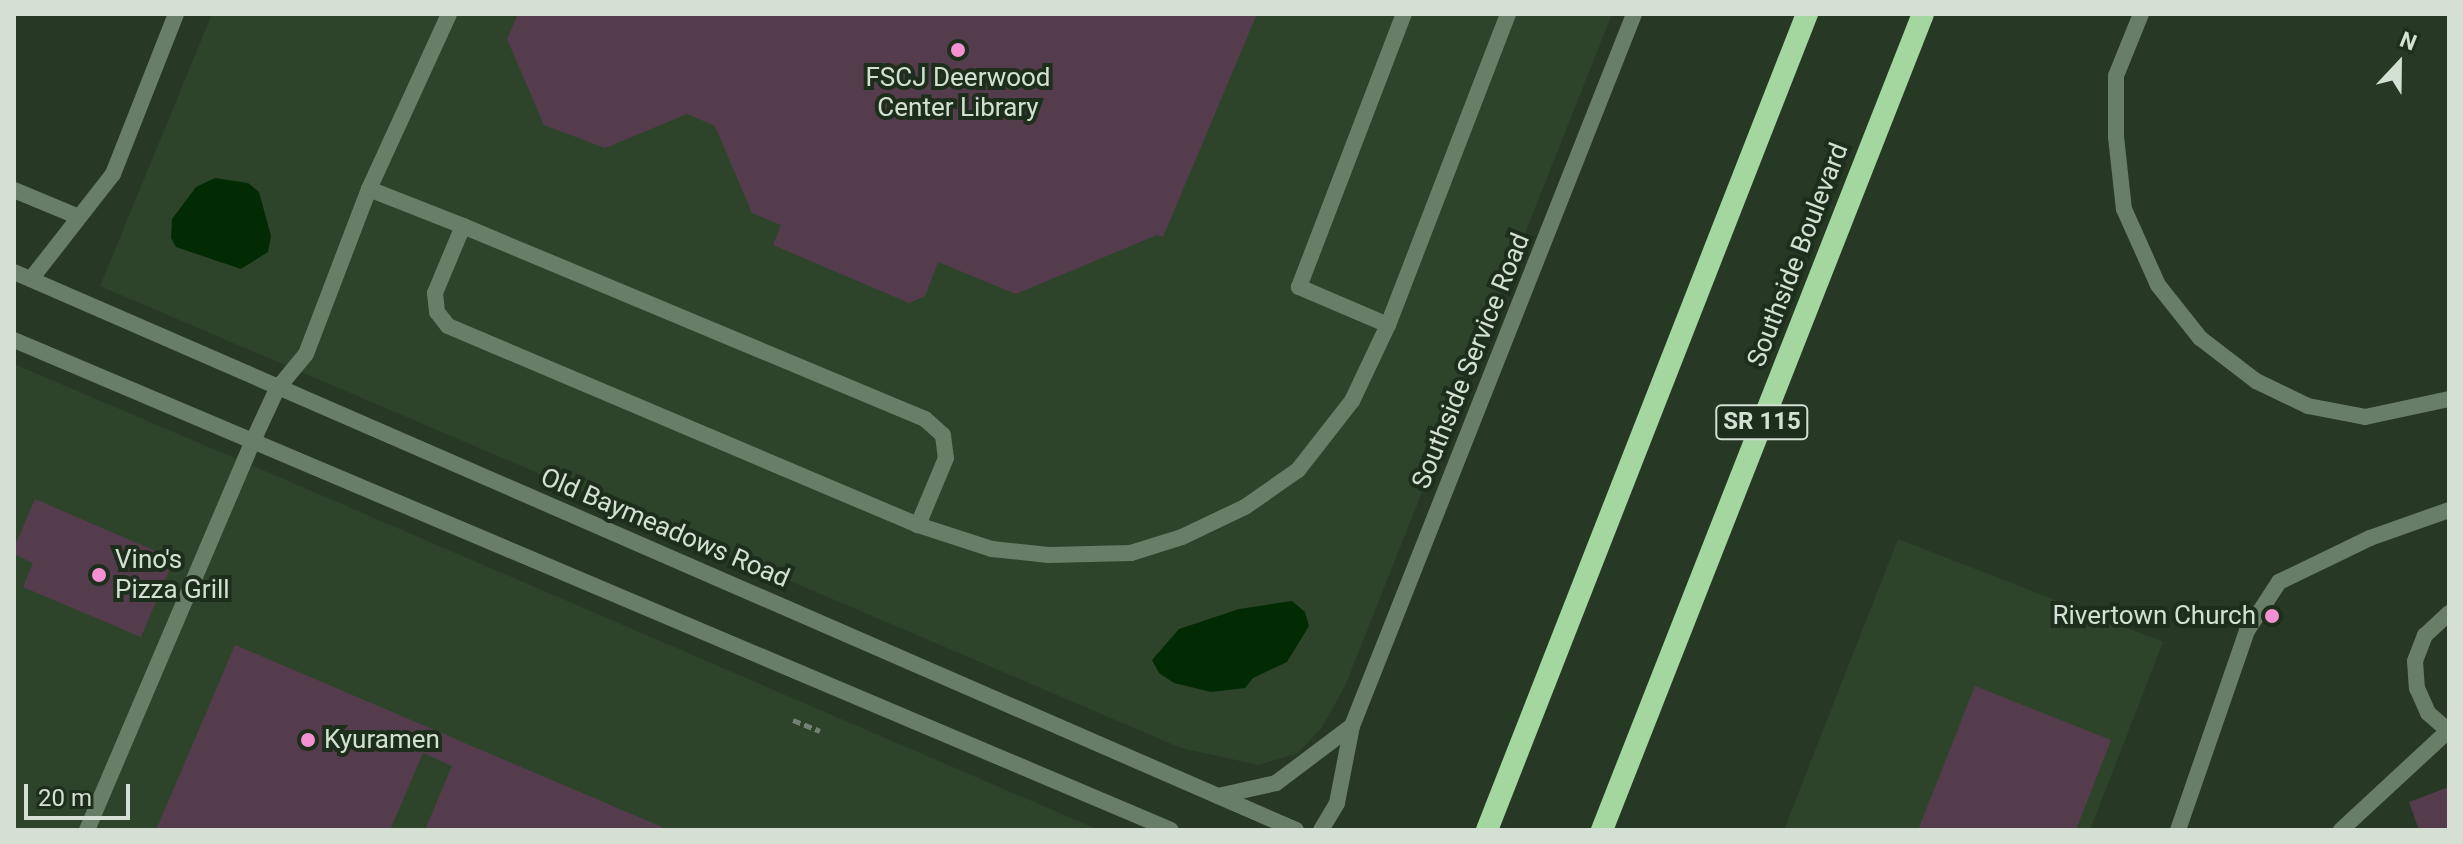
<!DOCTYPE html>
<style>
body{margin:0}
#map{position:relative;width:2463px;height:844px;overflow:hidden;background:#273925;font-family:Roboto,sans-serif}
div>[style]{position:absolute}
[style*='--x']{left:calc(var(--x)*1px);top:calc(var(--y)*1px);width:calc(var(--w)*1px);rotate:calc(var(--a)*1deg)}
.built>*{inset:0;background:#2d442b}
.water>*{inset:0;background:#032b03}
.building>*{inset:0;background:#553c4c}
.path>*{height:5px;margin-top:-2.5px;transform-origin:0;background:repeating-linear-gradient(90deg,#738272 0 8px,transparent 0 12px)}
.service>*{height:16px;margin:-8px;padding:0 8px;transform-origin:8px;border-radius:8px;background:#687e66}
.minor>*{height:16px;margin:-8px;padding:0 8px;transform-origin:8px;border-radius:8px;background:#687e66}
.tertiary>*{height:16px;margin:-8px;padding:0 8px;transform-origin:8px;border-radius:8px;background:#687e66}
.trunk>*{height:22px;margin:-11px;padding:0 11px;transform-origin:11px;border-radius:11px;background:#a4d6a0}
.dots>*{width:22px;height:22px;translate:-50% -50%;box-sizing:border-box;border:4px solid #1d2f1c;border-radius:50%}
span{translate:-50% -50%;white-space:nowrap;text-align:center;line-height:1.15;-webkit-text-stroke:8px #1d2f1c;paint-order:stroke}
.shield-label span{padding:2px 6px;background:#1d2f1c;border:2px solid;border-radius:6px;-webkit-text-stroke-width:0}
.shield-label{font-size:24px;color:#d4e0d3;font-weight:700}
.poi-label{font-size:26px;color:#d4e0d3}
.left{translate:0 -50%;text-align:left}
.right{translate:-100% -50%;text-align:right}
.street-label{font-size:26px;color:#d4e0d3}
.frame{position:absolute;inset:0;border:16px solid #d4e0d3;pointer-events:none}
.north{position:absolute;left:2359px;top:24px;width:80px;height:80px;-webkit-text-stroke:6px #1d2f1c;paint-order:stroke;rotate:22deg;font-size:22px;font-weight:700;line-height:32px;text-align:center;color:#d4e0d3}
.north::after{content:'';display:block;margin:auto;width:28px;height:36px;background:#d4e0d3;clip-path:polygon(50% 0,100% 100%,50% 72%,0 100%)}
.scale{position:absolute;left:24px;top:784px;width:106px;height:36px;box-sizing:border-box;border:4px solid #d4e0d3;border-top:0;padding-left:10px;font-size:24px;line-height:28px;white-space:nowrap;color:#d4e0d3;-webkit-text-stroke:6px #1d2f1c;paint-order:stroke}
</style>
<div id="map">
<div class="built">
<i style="clip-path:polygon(212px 14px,1612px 14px,1345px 686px,1322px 727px,1298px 753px,1259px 765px,1181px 748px,100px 286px)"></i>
<i style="clip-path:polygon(14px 364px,265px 471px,1099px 830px,14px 830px)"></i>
<i style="clip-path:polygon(1898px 539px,2163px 642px,2090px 830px,1784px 830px)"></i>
</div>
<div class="water">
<i style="clip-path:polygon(215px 178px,248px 183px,259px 192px,271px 236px,268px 252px,241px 269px,176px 247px,171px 238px,172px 219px,196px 187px)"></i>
<i style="clip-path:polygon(1292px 601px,1305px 612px,1309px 626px,1287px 662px,1253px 678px,1245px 688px,1211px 692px,1174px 683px,1159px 673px,1152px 660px,1179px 629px,1239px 609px)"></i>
</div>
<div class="building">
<i style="clip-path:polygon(518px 14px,1257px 14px,1163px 237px,1157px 235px,1016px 294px,938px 262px,925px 296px,909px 303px,773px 245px,781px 225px,752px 213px,715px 126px,687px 114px,605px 148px,544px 125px,507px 39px)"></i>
<i style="clip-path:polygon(35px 499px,174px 559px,141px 637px,23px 587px,33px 563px,14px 554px,14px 548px)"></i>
<i style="clip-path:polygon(235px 645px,662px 827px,661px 830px,425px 830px,452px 766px,423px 753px,390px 830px,156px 830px)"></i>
<i style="clip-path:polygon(1975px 686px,2111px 740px,2076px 830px,1918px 830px)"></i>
<i style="clip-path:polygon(2449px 787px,2449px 830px,2419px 830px,2409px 802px)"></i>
</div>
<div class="path">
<i style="--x:793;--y:720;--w:29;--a:22"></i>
</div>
<div class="service">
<i style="--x:369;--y:189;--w:101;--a:21.5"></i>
<i style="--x:463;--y:226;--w:501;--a:22.67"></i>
<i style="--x:925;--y:419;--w:24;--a:42"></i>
<i style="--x:943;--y:435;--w:23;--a:83"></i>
<i style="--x:946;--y:458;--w:73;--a:112.7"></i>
<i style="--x:918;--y:525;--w:510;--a:-157.05"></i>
<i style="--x:448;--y:326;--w:18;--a:-128"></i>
<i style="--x:437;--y:312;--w:19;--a:-96"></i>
<i style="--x:435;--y:293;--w:73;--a:-67.3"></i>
<i style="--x:1388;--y:325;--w:97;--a:-156.9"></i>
<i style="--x:1299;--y:287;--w:292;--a:-69"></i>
<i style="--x:918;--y:525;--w:78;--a:18"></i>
<i style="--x:992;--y:549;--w:57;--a:6"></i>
<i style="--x:1049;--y:555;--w:82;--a:-1.4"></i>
<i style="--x:1131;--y:553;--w:53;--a:-17.4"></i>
<i style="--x:1182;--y:537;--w:70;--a:-25.5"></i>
<i style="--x:1245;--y:507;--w:65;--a:-34.9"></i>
<i style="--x:1298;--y:470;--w:88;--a:-52"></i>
<i style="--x:1352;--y:401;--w:84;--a:-64.7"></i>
<i style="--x:1388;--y:325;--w:333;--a:-68.9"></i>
<i style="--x:87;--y:830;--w:421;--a:-66.9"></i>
<i style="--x:252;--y:443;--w:60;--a:-65.2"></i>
<i style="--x:277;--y:389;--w:45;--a:-50.4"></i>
<i style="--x:306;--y:354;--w:177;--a:-69.1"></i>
<i style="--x:369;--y:189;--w:192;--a:-65.4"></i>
</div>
<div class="minor">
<i style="--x:2141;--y:14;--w:67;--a:112"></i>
<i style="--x:2116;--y:76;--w:61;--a:90"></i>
<i style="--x:2116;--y:137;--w:72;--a:83.7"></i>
<i style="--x:2124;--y:209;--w:83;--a:65.9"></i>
<i style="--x:2158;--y:285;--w:68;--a:51.6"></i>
<i style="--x:2200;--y:338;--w:71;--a:37.5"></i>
<i style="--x:2256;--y:381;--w:58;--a:25.7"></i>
<i style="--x:2308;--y:406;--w:58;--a:10.9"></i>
<i style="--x:2365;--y:417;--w:86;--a:-12.1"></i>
<i style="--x:14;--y:190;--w:70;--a:22.6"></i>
<i style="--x:31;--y:279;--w:133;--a:-52"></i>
<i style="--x:113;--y:174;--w:172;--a:-68.5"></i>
<i style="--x:2449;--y:613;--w:33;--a:137"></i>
<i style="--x:2425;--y:635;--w:28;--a:111"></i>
<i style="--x:2415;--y:661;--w:27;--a:86"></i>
<i style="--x:2417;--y:688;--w:27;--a:66"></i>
<i style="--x:2428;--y:713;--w:28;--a:41"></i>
<i style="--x:1218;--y:796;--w:59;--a:-12.6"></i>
<i style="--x:1276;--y:783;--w:95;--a:-36.9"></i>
<i style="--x:1321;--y:830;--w:31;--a:-59"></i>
<i style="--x:1337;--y:803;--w:78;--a:-79"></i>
<i style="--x:1352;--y:726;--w:766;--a:-68.39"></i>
<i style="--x:2178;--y:830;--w:211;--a:-70.9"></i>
<i style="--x:2247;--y:631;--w:59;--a:-56.9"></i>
<i style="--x:2279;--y:582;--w:101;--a:-25.8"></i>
<i style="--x:2370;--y:538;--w:84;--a:-19.5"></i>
<i style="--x:2341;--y:830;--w:146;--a:-42.8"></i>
</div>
<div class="tertiary">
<i style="--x:14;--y:272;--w:1398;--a:23.52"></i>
<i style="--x:14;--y:340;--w:1256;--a:22.95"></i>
</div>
<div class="trunk">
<i style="--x:1487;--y:830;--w:877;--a:-68.59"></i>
<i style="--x:1602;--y:830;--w:877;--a:-68.53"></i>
</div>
<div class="dots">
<i style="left:958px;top:50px;background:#f591d2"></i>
<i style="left:99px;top:575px;background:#f591d2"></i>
<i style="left:2272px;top:616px;background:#f591d2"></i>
<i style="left:308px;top:740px;background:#f591d2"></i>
</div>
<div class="shield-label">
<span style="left:1762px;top:422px">SR 115</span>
</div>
<div class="poi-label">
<span style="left:958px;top:93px">FSCJ Deerwood<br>Center Library</span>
<span class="left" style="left:115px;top:575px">Vino's<br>Pizza Grill</span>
<span class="right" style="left:2256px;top:616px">Rivertown Church</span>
<span class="left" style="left:324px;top:740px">Kyuramen</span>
</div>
<div class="street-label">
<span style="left:1798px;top:255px;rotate:-69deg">Southside Boulevard</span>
<span style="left:1471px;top:361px;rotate:-68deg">Southside Service Road</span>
<span style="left:665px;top:528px;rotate:23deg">Old Baymeadows Road</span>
</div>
<div class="frame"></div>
<div class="north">N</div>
<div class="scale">20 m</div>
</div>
